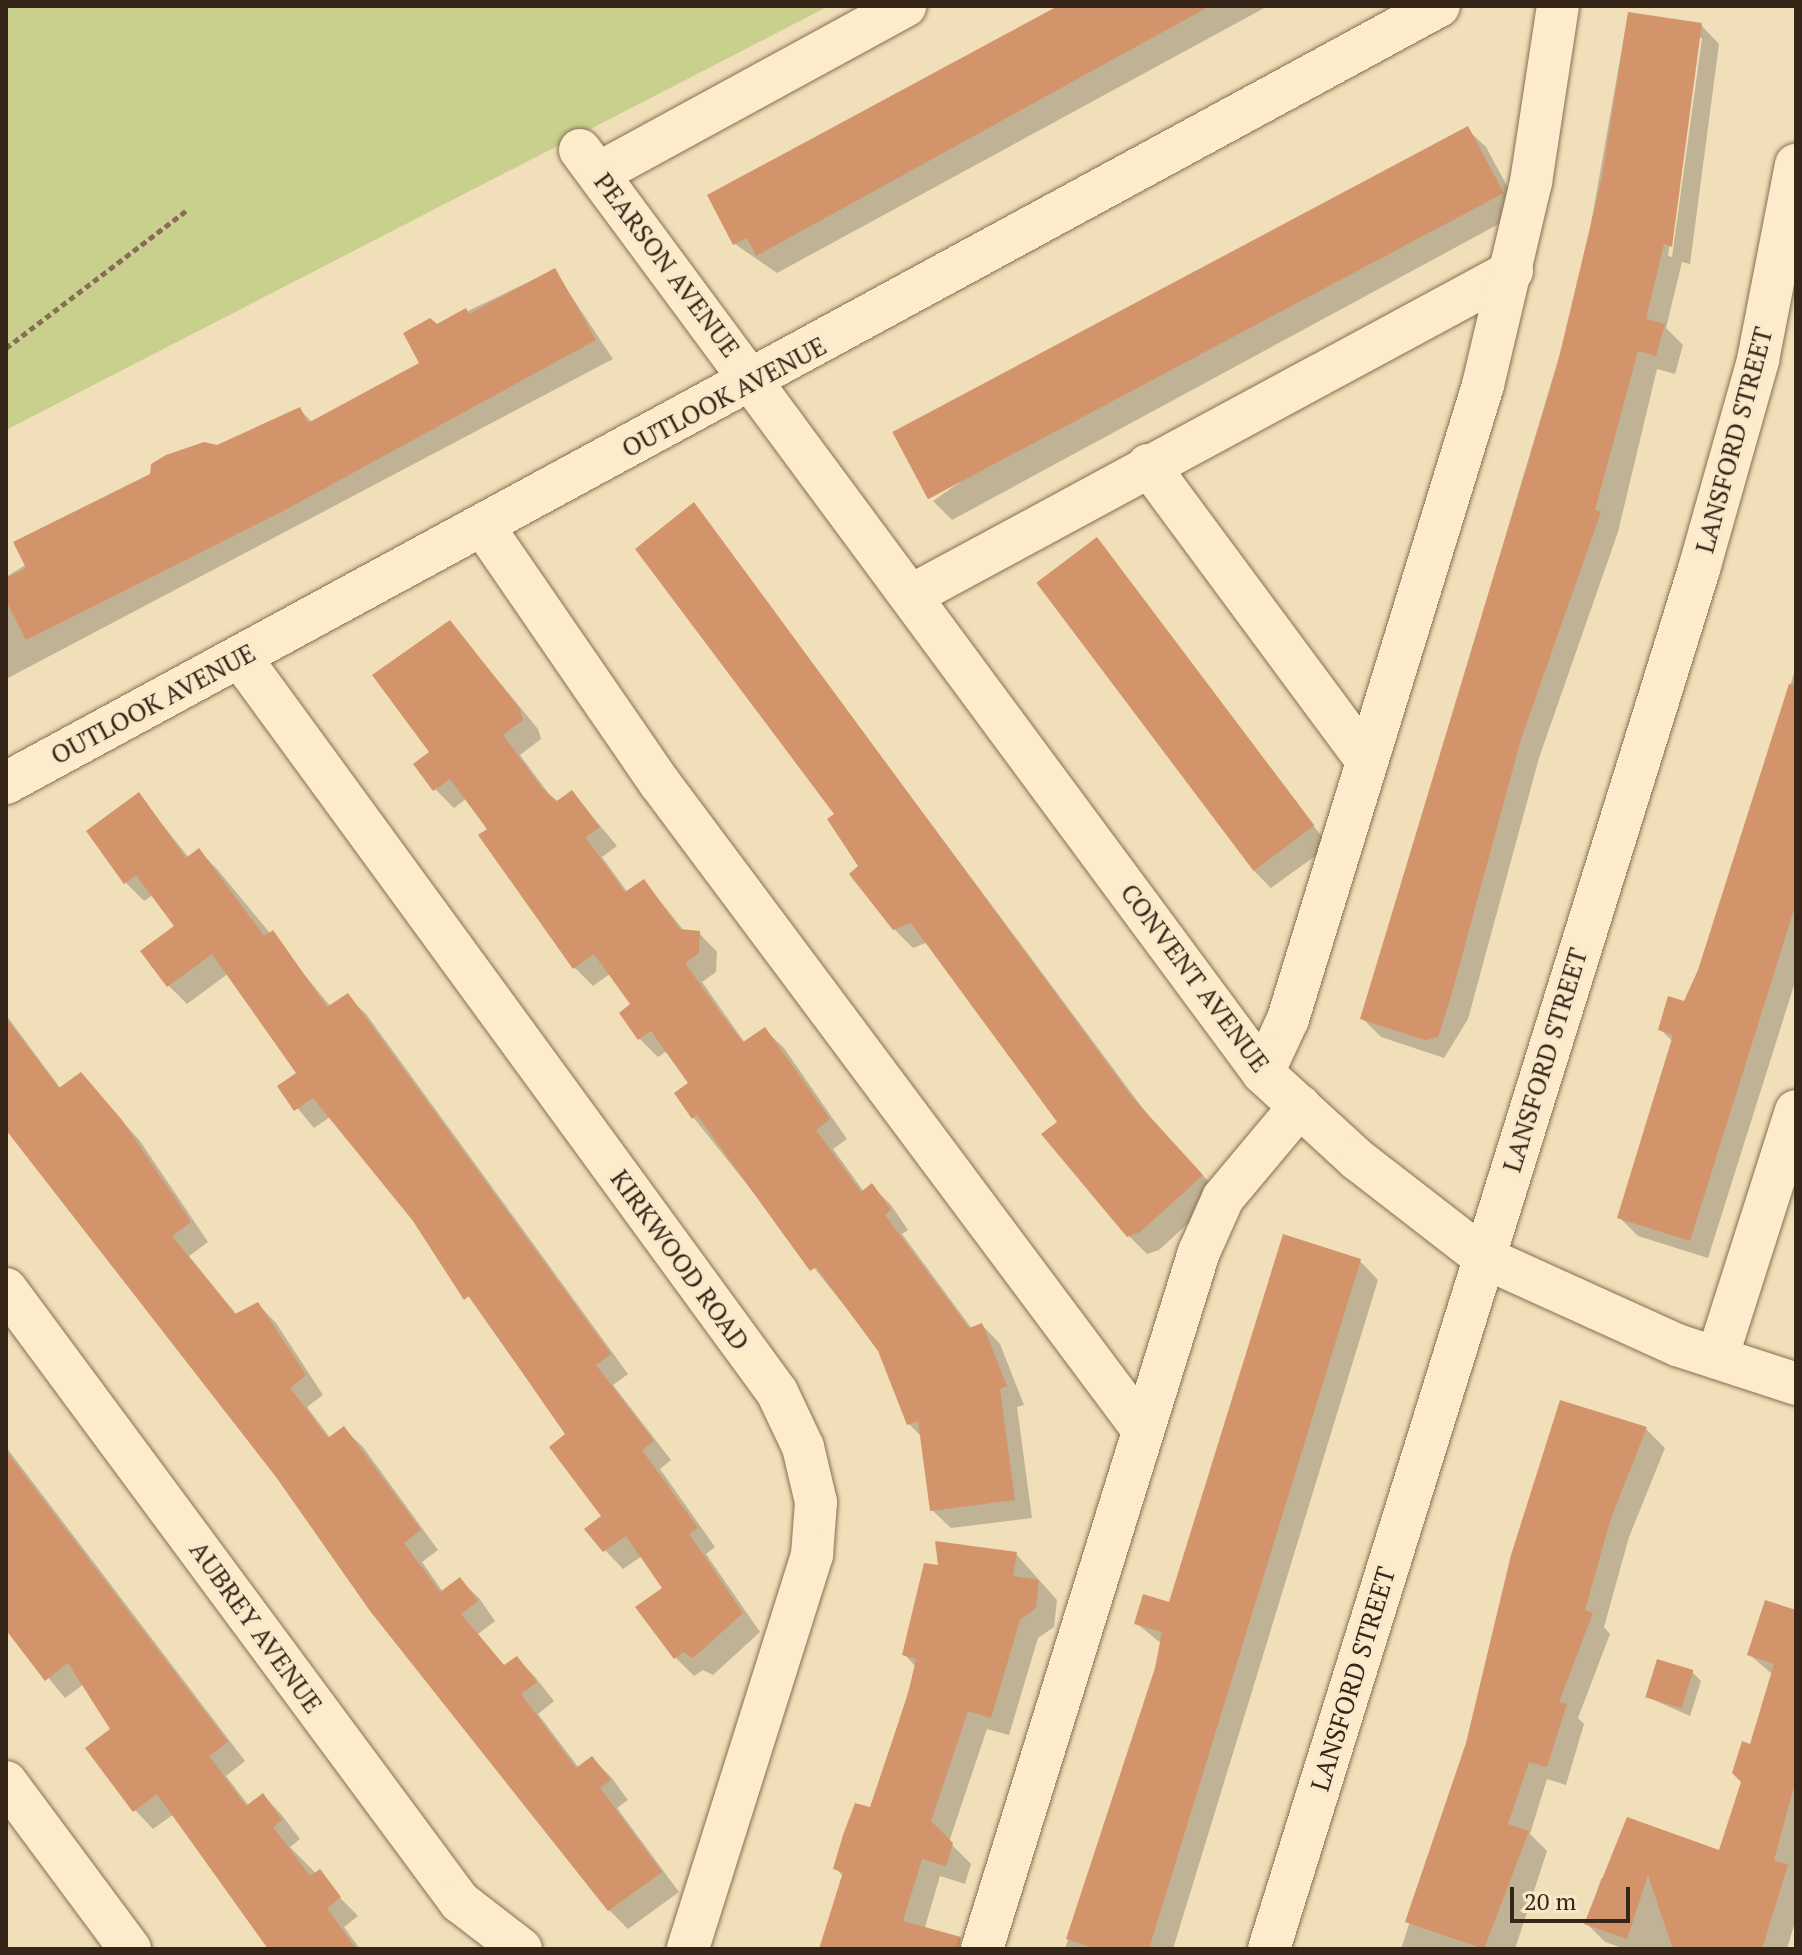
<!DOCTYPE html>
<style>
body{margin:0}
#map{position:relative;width:1802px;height:1955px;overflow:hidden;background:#f1dfb9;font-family:"PT Serif",serif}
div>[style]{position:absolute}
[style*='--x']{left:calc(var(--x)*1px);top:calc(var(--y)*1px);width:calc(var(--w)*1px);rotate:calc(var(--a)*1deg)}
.green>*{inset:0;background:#c9cf8d}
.shadow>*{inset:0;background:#0003}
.building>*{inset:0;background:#d3946b;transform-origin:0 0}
.path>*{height:5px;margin-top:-2.5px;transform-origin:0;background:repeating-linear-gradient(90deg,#886e52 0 6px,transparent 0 10px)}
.roads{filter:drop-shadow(0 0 2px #886e52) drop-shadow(0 0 2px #886e52)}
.minor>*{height:42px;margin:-21px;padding:0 21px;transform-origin:21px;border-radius:21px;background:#fceccc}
span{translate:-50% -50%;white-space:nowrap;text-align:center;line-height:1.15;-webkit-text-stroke:6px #f8e9c9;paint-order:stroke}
.street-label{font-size:26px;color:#362619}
.frame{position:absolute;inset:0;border:8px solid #362619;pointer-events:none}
.scale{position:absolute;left:1510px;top:1887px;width:120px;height:36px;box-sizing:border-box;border:4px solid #362619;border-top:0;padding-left:10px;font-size:24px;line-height:28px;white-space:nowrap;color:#362619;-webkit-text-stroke:6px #f8e9c9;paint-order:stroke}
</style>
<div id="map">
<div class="green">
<i style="clip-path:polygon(6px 6px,829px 6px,6px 430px)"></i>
</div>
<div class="shadow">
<i style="clip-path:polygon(1062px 6px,1268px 6px,777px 273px,735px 244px)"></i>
<i style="clip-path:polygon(evenodd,1628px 14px,1701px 25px,1719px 44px,1690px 264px,1682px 262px,1666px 328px,1683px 345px,1675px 374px,1657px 369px,1618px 532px,1539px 758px,1468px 1019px,1444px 1058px,1381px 1037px,1362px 1018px,1580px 286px,1628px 14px,1698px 38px,1702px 38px,1672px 257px,1668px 256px,1698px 38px)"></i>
<i style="clip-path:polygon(1467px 129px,1486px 147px,1521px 212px,952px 520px,933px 501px)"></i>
<i style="clip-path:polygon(554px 270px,613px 359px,6px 679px,6px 577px,217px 447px,299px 409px,313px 423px,422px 364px,436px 326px)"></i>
<i style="clip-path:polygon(694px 505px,1150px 1118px,1220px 1194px,1159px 1250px,1147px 1254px,1128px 1235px,1059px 1123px,928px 942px,913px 948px,894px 929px)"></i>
<i style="clip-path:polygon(1097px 540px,1329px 846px,1271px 888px,1253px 870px)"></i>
<i style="clip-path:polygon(450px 622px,538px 729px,541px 739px,520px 755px,555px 802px,572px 792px,617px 846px,602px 857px,628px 893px,644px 881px,685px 932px,699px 933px,717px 952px,716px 972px,702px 982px,740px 1036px,745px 1043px,765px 1030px,784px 1048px,847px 1139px,833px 1149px,864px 1192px,872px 1186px,891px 1205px,908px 1230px,902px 1234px,972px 1329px,982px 1325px,1000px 1344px,1024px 1405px,1017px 1407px,1032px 1518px,951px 1528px,932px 1510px,922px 1437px,909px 1424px,880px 1350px,693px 1117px,691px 1083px,667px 1051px,658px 1057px,640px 1039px,622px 1013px,632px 1005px,610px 974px,593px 986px,575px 968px,467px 798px,454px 808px,435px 789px,432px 752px)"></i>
<i style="clip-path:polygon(1796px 667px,1796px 979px,1708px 1258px,1638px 1236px,1619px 1217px,1673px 1042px,1660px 1029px,1685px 1004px,1700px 971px)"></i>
<i style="clip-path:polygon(139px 795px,189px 858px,199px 851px,217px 869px,331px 1007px,347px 996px,366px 1014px,628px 1374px,613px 1385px,671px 1460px,660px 1469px,715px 1547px,706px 1554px,760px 1632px,713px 1675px,703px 1670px,694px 1676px,676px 1658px,665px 1588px,642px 1556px,623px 1569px,605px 1550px,604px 1517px,567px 1435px,414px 1220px,330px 1117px,314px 1128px,280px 1087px,299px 1073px,229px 973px,187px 1004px,168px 985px,177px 927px,153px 895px,144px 901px,125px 882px)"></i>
<i style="clip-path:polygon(6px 1015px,61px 1089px,81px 1075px,140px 1141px,208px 1242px,189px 1256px,237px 1315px,258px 1304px,276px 1323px,323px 1395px,307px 1407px,331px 1439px,344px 1429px,363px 1447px,438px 1550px,422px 1562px,443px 1592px,460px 1580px,479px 1598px,495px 1621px,478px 1634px,505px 1667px,517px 1658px,535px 1677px,554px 1701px,538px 1714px,579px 1768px,592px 1758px,611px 1777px,628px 1800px,617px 1808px,679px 1892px,628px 1929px,609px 1910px,6px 1121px)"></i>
<i style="clip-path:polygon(1360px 1261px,1378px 1280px,1173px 1949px,1065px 1949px,1157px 1669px,1162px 1644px,1136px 1623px,1170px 1605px)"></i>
<i style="clip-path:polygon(1646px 1429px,1665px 1448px,1629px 1537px,1604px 1627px,1610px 1634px,1578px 1718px,1584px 1724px,1566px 1785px,1547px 1779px,1530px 1834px,1547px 1851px,1515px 1949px,1401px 1949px,1468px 1743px)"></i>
<i style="clip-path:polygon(6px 1447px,245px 1761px,226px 1776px,249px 1806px,263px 1795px,281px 1814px,300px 1839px,290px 1847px,358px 1916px,344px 1927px,360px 1949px,272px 1949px,174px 1814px,153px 1829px,135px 1810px,113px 1729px,84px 1684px,65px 1698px,6px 1626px)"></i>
<i style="clip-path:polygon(1016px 1554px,1057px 1600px,1054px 1627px,1038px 1638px,1009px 1735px,987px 1729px,949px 1842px,971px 1864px,965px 1884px,940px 1876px,923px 1934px,934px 1949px,822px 1949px,844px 1877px,835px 1868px,871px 1810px,916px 1667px,904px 1654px,940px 1567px)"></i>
<i style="clip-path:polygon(1796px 1612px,1796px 1918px,1787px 1949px,1625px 1949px,1605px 1942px,1586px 1923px,1601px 1879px,1721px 1852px,1773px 1675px,1750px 1655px)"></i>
<i style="clip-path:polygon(1692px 1672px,1701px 1681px,1690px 1716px,1647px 1697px)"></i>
</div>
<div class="building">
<i style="clip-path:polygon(1058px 6px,1210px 6px,756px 256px,747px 238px,733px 245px,707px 195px)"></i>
<i style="clip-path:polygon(1628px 12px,1702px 23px,1672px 247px,1664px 244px,1646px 319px,1665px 324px,1656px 356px,1638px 351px,1595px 510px,1601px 512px,1521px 739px,1450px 1000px,1438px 1037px,1425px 1040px,1360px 1019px,1557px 366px,1602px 177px)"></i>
<i style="left:1468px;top:126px;width:76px;height:652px;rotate:62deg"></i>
<i style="clip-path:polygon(555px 268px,596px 340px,285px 510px,26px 640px,6px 601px,6px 578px,26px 568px,13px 542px,150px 474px,151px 464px,166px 455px,204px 442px,217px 445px,300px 407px,308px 423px,419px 363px,403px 333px,430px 318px,437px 324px,466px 308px,469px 314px)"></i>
<i style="clip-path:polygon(694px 502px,1132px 1097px,1203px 1175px,1140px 1232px,1127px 1237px,1041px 1134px,1057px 1122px,911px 923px,893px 930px,849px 874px,858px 866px,827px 819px,834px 814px,635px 549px)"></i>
<i style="left:1097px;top:537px;width:361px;height:76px;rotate:53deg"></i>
<i style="clip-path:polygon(450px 620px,520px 709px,523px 720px,503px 735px,542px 788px,557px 801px,572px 790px,600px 827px,585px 837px,625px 892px,644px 879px,680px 929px,700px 931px,699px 953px,685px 963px,722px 1015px,743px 1042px,765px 1027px,830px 1119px,816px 1130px,861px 1192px,872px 1183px,891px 1210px,885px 1215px,969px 1328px,982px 1323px,1007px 1386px,1000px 1389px,1015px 1500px,930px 1511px,918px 1421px,907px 1425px,878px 1351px,816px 1267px,810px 1271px,697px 1115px,692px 1119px,674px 1093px,688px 1083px,651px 1031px,638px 1040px,619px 1013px,630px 1004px,594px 954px,573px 969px,478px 835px,487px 829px,450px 779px,433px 791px,413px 764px,429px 752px,372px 675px)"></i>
<i style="clip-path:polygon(1789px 684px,1796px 685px,1796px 903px,1690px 1241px,1617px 1218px,1673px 1035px,1658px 1030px,1668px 996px,1684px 1001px,1698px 970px)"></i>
<i style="clip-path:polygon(139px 792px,186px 858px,199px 848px,264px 936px,273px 930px,327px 1007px,348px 993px,611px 1354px,596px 1365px,654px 1441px,642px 1450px,698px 1528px,689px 1534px,743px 1613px,693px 1658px,683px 1652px,674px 1659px,635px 1607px,662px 1588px,626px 1536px,603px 1552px,584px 1529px,601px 1516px,549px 1447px,565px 1434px,469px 1296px,464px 1300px,413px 1221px,313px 1098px,294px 1111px,277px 1086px,296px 1073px,212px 954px,167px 987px,140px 951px,174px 926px,136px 875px,124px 884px,86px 831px)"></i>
<i style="clip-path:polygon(6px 1018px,59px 1088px,81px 1072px,122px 1120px,191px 1222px,172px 1236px,235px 1314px,258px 1302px,306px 1375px,290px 1388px,328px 1438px,344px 1426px,421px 1530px,404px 1543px,440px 1592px,460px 1577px,478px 1601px,461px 1614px,504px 1665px,517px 1656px,537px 1682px,521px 1694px,576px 1768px,592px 1756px,611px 1780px,600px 1788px,662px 1872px,608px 1911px,370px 1611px,276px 1477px,6px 1130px)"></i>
<i style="clip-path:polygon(1283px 1234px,1361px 1259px,1149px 1949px,1097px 1949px,1066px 1939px,1155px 1668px,1162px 1632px,1134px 1624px,1143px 1594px,1169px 1602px)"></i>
<i style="clip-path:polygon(1560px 1400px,1647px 1427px,1611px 1518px,1585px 1610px,1593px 1613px,1559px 1702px,1567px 1704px,1547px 1767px,1529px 1762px,1508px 1824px,1529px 1831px,1484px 1949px,1405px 1922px,1466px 1743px,1511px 1555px)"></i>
<i style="clip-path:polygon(6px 1451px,228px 1742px,209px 1756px,246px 1806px,263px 1793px,282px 1820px,273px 1827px,310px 1876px,320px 1869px,341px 1897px,327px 1908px,356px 1949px,268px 1949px,157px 1794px,133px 1812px,85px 1748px,110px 1729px,68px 1663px,45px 1681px,6px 1630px)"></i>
<i style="clip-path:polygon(935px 1541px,1017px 1552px,1013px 1576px,1039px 1580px,1036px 1608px,1020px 1620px,991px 1718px,968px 1711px,931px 1821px,953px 1843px,946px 1866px,922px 1859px,903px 1921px,961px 1937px,959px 1949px,819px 1949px,843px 1872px,833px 1869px,843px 1835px,855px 1803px,870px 1807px,908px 1694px,916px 1659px,902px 1655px,924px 1563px,938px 1565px)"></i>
<i style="clip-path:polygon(1765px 1600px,1796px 1610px,1796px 1779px,1774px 1860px,1788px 1865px,1762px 1949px,1673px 1949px,1648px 1875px,1627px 1939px,1584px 1924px,1627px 1817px,1719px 1850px,1741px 1782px,1732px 1773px,1742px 1741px,1750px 1744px,1774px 1664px,1747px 1655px)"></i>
<i style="left:1657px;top:1659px;width:38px;height:40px;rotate:17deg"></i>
</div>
<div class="path">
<i style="--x:6;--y:348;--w:228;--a:-37.3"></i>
</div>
<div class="roads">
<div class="minor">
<i style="--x:580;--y:150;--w:1148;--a:53.5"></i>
<i style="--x:1263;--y:1073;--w:129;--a:42.5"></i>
<i style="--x:1358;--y:1160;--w:158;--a:37.8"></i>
<i style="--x:1483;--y:1257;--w:213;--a:24.4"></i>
<i style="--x:1677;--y:1345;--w:125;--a:18.1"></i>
<i style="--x:599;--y:173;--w:349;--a:-28.6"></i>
<i style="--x:1148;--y:465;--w:368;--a:53.5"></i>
<i style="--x:483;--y:526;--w:311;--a:55.5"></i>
<i style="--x:659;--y:782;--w:809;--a:53.24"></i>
<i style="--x:912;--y:595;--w:682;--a:-28.37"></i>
<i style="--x:240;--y:657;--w:910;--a:53.85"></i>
<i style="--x:777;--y:1392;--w:61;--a:64.7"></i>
<i style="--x:803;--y:1447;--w:57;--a:76.7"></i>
<i style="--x:816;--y:1502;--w:53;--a:94.3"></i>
<i style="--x:812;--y:1555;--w:413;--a:107.5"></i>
<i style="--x:6;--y:783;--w:1630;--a:-28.47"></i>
<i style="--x:1263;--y:1073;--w:60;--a:-65.2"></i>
<i style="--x:1288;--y:1019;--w:663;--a:-72.9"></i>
<i style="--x:1483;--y:385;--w:209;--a:-76.7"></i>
<i style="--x:1531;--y:182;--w:178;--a:-81.3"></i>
<i style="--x:6;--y:1289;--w:763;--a:53.48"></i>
<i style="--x:460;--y:1902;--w:77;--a:37.6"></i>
<i style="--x:1717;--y:1358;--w:259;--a:-72.3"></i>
<i style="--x:6;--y:1782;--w:208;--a:53.4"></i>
<i style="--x:982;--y:1949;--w:730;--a:-72.71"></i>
<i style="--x:1199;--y:1252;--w:59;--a:-66"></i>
<i style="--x:1223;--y:1198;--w:120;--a:-50.1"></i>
<i style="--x:1269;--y:1949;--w:1445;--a:-72.69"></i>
<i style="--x:1699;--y:569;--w:217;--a:-74.2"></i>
<i style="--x:1758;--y:360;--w:199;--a:-79"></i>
</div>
</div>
<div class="street-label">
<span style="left:667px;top:265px;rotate:53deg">PEARSON AVENUE</span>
<span style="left:724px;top:397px;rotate:-28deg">OUTLOOK AVENUE</span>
<span style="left:1734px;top:440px;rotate:-75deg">LANSFORD STREET</span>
<span style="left:153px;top:704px;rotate:-28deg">OUTLOOK AVENUE</span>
<span style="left:1195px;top:978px;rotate:53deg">CONVENT AVENUE</span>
<span style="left:1545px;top:1060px;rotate:-73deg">LANSFORD STREET</span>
<span style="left:680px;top:1260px;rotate:54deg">KIRKWOOD ROAD</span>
<span style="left:256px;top:1627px;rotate:54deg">AUBREY AVENUE</span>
<span style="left:1353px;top:1679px;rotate:-73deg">LANSFORD STREET</span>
</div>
<div class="frame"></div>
<div class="scale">20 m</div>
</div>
